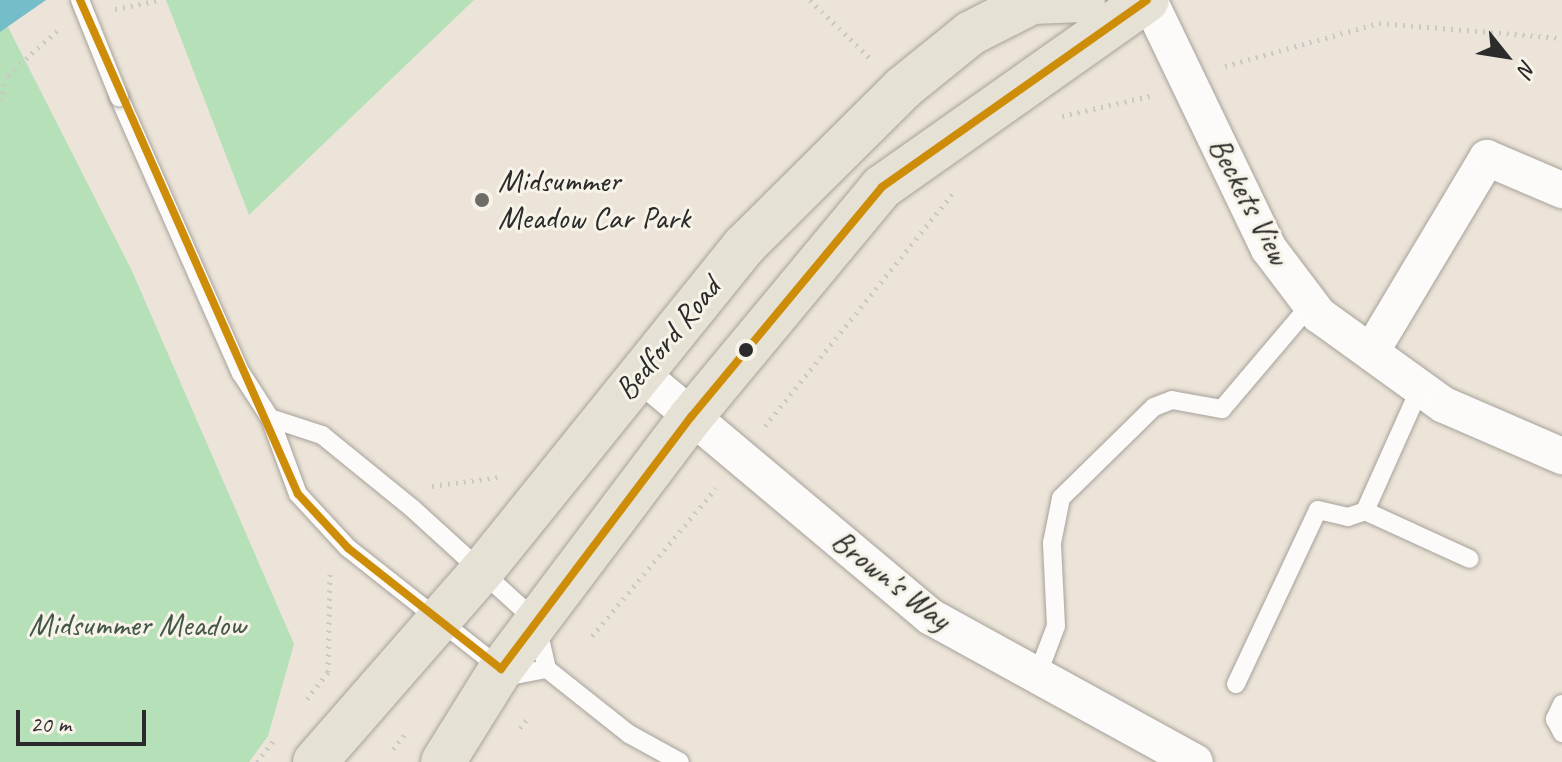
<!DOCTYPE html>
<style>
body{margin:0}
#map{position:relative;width:1562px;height:762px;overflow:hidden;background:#ece4d8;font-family:Caveat,sans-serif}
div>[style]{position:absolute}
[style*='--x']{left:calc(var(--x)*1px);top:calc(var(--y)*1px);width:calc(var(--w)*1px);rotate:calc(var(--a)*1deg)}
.green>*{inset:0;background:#b6e0b8}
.water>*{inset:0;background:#75bdc9}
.path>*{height:5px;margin-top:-2.5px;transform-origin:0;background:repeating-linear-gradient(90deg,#cac9c6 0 2px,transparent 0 8px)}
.roads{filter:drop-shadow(0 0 2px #a6a19b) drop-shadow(0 0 2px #a6a19b)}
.service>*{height:18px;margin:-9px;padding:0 9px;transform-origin:9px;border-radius:9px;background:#fcfbf9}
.minor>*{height:36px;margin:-18px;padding:0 18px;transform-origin:18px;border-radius:18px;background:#fcfbf9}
.primary>*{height:44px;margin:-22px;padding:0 22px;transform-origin:22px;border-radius:22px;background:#e6e1d5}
.bridges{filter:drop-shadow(0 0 2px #a6a19b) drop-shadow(0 0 2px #a6a19b)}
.service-bridge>*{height:18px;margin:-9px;padding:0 9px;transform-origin:9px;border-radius:9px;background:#fcfbf9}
.bus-1>*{height:8px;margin:-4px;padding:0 4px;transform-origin:4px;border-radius:4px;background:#ce8d09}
.dots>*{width:22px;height:22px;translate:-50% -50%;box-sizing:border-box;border:4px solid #f7f3e8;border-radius:50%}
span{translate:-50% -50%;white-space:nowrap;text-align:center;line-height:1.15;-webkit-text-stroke:6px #f7f3e8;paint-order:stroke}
.poi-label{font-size:32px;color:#2b2b2b}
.left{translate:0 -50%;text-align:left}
.street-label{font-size:32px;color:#2b2b2b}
.park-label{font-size:32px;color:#425748}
.north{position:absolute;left:1466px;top:16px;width:80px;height:80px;-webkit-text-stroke:6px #f7f3e8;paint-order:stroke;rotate:120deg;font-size:22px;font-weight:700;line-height:32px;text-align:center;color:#2b2b2b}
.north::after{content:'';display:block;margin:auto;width:28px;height:36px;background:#2b2b2b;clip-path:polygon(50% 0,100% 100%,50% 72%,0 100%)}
.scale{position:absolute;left:16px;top:710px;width:130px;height:36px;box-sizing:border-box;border:4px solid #2b2b2b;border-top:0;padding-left:10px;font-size:24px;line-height:28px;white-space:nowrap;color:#2b2b2b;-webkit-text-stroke:6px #f7f3e8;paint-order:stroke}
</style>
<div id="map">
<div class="green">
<i style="clip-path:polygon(166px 0,474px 0,249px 215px)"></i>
<i style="clip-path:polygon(7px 25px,132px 271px,294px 644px,268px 736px,249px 762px,0 762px,0 32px)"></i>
</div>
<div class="water">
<i style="clip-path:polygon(0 0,46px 0,0 32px)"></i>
</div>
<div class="path">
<i style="--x:810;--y:0;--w:86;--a:44.1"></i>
<i style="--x:115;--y:9;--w:46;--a:-11.3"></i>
<i style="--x:1225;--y:66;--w:160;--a:-15.6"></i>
<i style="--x:1379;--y:23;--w:184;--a:4.7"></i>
<i style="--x:0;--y:101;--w:27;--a:-73"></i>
<i style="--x:8;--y:75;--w:67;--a:-42"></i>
<i style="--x:1062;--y:116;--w:90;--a:-12.8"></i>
<i style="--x:765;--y:426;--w:298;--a:-51.1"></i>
<i style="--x:432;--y:486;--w:68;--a:-7.7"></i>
<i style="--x:592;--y:636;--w:193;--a:-50"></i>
<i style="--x:307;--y:699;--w:34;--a:-52"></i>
<i style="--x:328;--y:672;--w:98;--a:-88.8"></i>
<i style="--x:520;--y:728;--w:14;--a:-51"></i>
<i style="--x:393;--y:749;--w:19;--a:-51"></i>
<i style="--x:257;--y:762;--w:31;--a:-52"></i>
</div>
<div class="roads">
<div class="service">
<i style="--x:119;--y:97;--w:302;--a:66.2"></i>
<i style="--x:241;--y:373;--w:54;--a:57.2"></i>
<i style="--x:270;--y:418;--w:81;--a:69.8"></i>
<i style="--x:298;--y:494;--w:74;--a:47.2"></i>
<i style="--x:348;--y:548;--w:195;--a:38.3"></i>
<i style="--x:501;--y:669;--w:15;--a:23"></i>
<i style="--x:515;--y:675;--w:33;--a:-11"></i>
<i style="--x:547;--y:669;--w:105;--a:38.4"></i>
<i style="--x:629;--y:734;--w:58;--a:28.8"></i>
<i style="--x:270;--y:418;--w:55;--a:18.1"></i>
<i style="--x:322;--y:435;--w:117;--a:39.1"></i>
<i style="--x:413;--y:509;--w:166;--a:42.3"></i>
<i style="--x:536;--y:621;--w:49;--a:77.1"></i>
<i style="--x:1365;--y:511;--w:115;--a:24.6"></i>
<i style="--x:1037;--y:676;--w:53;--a:-69.2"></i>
<i style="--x:1056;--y:626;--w:83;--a:-92.8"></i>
<i style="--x:1052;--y:543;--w:46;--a:-78.7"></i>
<i style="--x:1061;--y:498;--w:130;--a:-44.4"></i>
<i style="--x:1154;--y:407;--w:19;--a:-21"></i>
<i style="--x:1172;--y:400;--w:51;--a:10.2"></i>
<i style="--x:1222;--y:409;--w:138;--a:-49.7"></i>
<i style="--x:1236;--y:684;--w:192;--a:-64.8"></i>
<i style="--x:1318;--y:510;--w:31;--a:13"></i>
<i style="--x:1348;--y:517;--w:18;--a:-19"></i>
<i style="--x:1365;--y:511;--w:135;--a:-65.9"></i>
<i style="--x:1562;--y:704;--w:17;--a:115"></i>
<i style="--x:1555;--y:719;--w:16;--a:63"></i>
</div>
<div class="minor">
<i style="--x:1149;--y:0;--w:276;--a:64.3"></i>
<i style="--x:1269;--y:249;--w:83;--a:52.9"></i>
<i style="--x:1319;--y:315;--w:154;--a:35.8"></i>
<i style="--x:1444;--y:405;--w:129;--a:23.4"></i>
<i style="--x:1371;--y:352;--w:226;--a:-59.1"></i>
<i style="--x:1487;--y:158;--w:82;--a:23.1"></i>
<i style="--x:640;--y:373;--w:380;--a:40"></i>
<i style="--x:931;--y:617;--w:301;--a:28.8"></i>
</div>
<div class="primary">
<i style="--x:315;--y:762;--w:252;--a:-48.9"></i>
<i style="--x:481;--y:572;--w:419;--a:-51.1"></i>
<i style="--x:744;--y:246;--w:224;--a:-44.8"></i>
<i style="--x:903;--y:88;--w:87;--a:-39"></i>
<i style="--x:971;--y:33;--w:68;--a:-26.9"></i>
<i style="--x:1032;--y:2;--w:51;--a:-2.2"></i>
<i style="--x:443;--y:762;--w:110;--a:-58.1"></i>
<i style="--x:501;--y:669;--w:316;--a:-53"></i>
<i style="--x:691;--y:417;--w:299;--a:-50.3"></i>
<i style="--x:882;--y:187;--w:324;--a:-35.2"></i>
</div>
</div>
<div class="bridges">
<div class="service-bridge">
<i style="--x:80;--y:0;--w:105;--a:68.1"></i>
</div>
</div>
<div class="bus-1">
<i style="--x:80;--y:0;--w:540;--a:66.19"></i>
<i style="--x:298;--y:494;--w:74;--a:47.2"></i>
<i style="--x:348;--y:548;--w:195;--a:38.3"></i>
<i style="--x:501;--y:669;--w:316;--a:-53"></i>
<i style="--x:691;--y:417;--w:299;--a:-50.3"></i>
<i style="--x:882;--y:187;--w:324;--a:-35.2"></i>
</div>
<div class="dots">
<i style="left:482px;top:200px;background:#6f6c68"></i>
<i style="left:746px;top:350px;background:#2b2b2b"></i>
</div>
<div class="poi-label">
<span class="left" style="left:498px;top:200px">Midsummer<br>Meadow Car Park</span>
</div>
<div class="street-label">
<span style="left:1249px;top:201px;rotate:62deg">Beckets View</span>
<span style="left:668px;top:339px;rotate:-51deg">Bedford Road</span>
<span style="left:891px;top:580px;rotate:38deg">Brown's Way</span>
</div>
<div class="park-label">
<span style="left:137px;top:625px">Midsummer Meadow</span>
</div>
<div class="north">N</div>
<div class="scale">20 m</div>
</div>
